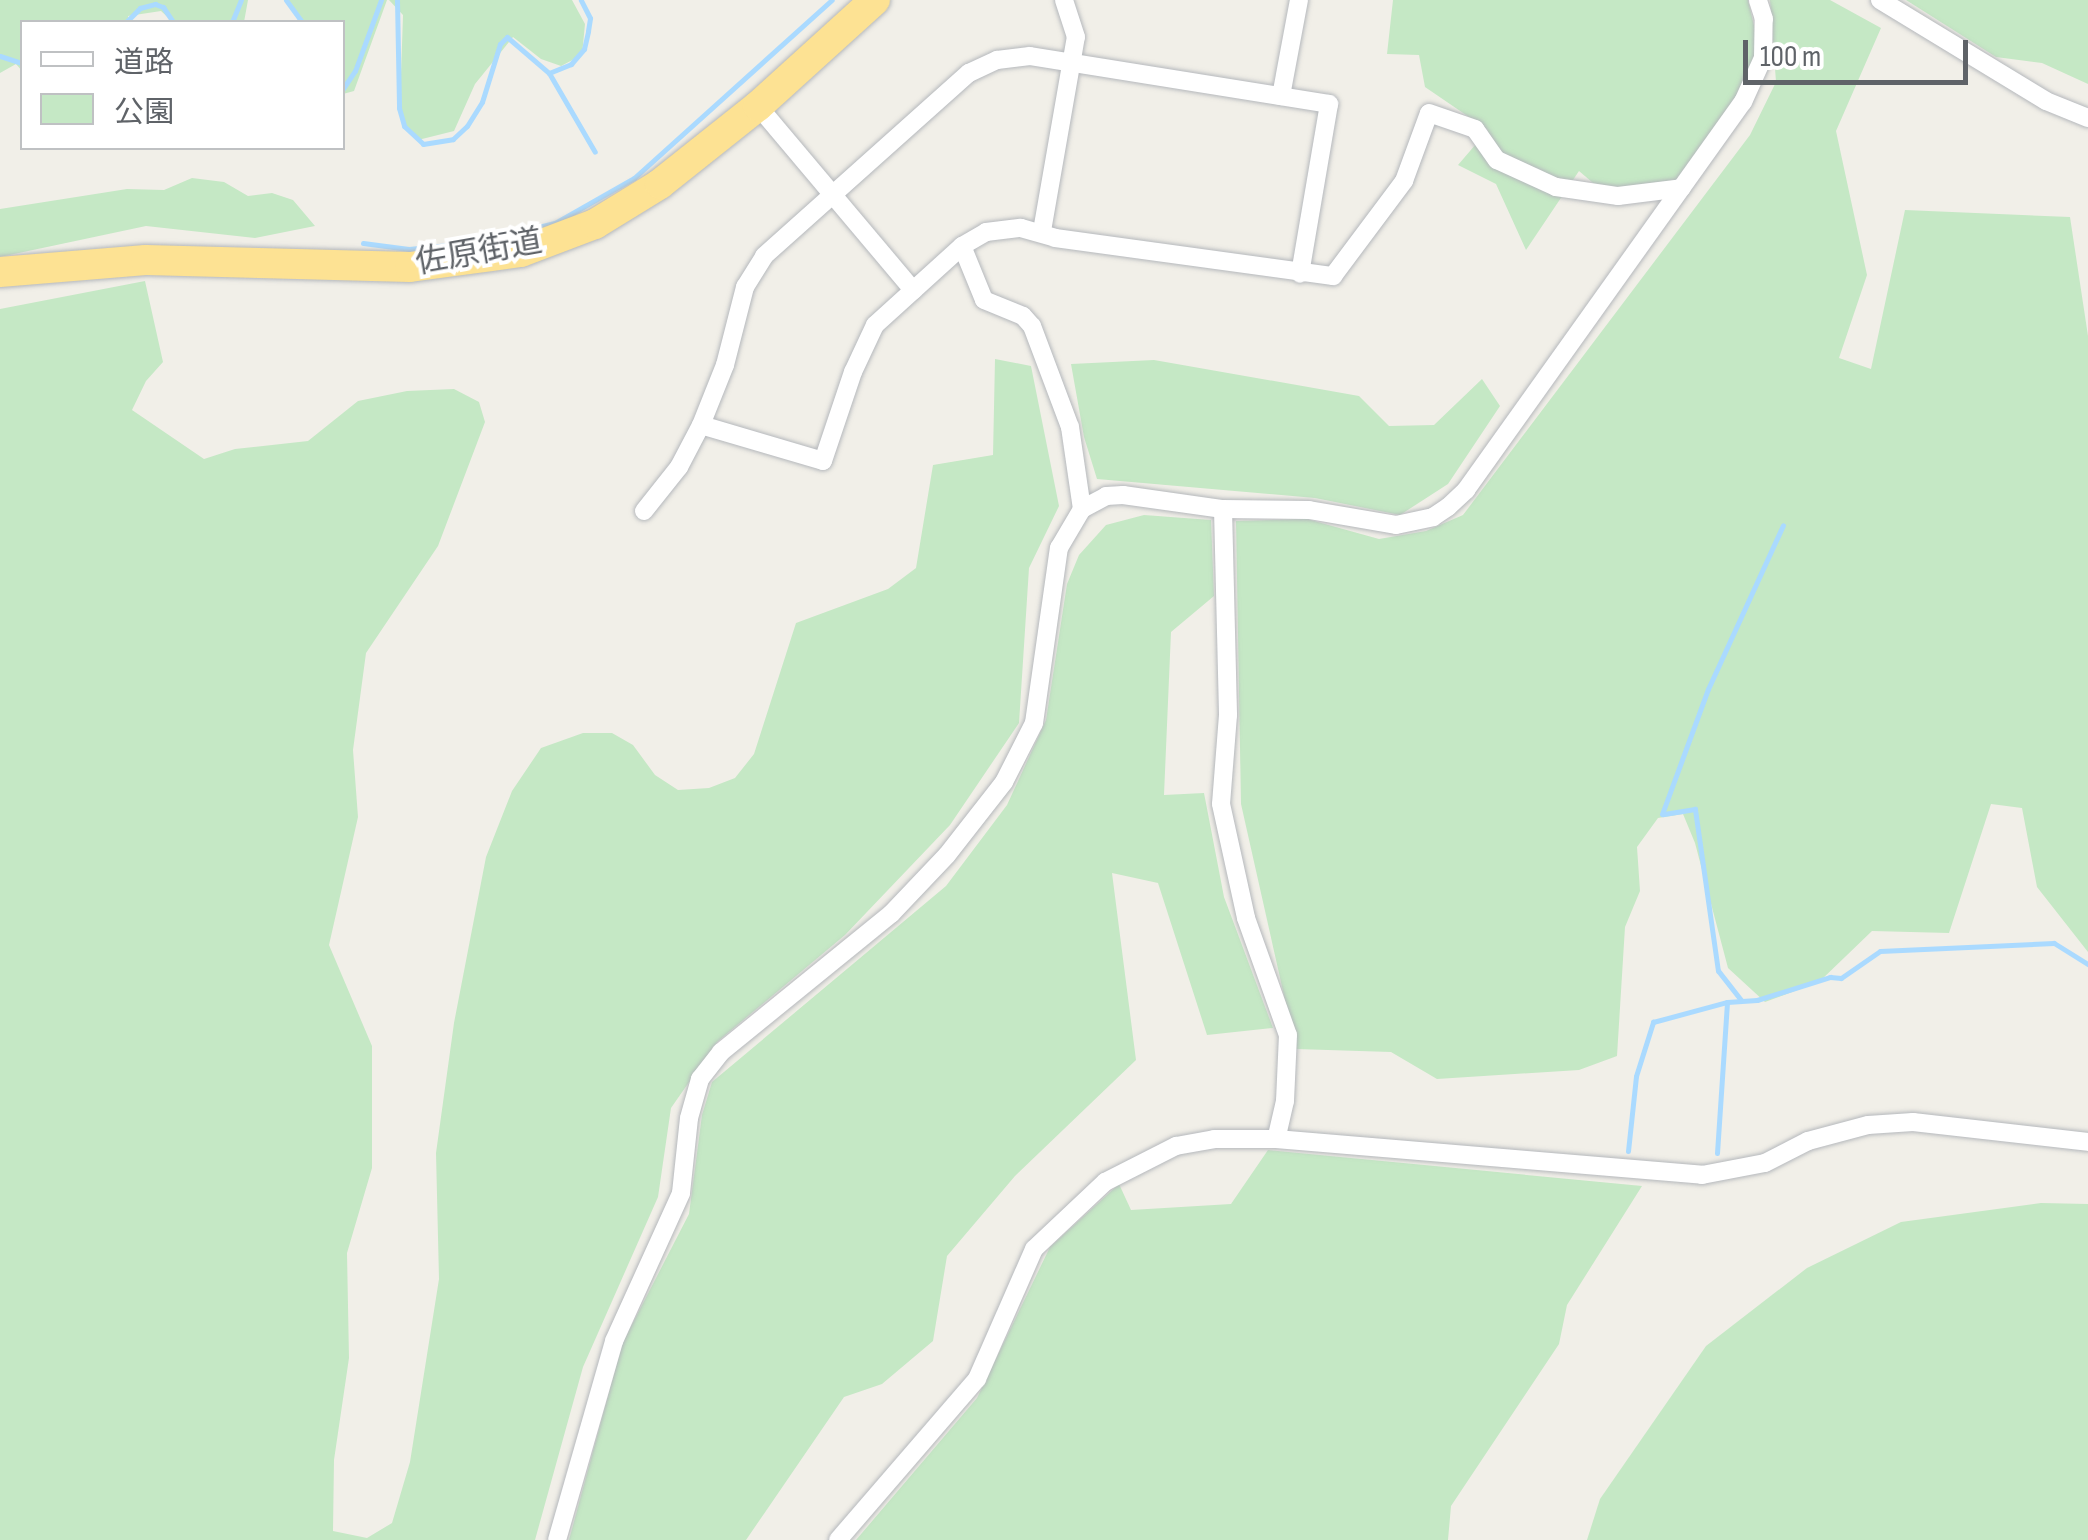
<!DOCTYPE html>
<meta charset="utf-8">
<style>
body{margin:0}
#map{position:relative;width:2088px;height:1540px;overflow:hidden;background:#f1efe8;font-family:"Sofia Sans Condensed","Noto Sans JP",sans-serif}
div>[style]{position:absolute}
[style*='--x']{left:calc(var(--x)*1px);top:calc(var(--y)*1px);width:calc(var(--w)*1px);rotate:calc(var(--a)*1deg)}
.green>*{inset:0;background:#c5e8c5}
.stream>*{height:5px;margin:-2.5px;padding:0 2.5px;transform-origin:2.5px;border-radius:2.5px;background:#aadaff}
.roads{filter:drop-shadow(0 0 2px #b5b8bc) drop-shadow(0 0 2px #b5b8bc)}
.street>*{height:18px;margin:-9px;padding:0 9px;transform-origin:9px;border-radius:9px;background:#fff}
.highway>*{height:30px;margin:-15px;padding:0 15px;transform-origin:15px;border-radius:15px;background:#fde293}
span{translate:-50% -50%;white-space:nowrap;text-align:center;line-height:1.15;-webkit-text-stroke:8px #fff;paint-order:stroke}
.street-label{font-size:32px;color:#5f6368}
.legend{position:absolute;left:20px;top:20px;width:325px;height:130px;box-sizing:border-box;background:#fff;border:2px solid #bfc1c3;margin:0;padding:12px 18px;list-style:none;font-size:30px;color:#5f6368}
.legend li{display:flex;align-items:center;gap:20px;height:50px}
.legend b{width:50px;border:2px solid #bfc1c3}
.scale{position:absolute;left:1743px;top:40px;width:225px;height:45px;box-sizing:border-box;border:5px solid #5f6368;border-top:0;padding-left:12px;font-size:30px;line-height:35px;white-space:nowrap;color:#5f6368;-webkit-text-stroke:8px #fff;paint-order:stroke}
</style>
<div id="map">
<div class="green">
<i style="clip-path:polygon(0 0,248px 0,244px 22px,173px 22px,161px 11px,128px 16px,129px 22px,22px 22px,22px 71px,16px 64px,0 73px)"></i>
<i style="clip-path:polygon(288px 0,387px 0,354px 91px,343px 94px,342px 22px,303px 22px)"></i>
<i style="clip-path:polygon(389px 0,572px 0,585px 24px,582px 55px,561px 66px,541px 59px,513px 37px,475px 84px,454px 131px,418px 140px,406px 127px,400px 104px,403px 15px)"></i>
<i style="clip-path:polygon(1393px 0,1748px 0,1759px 47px,1740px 104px,1675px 184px,1606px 194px,1579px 171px,1526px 250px,1496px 184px,1458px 165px,1488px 130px,1425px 87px,1419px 55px,1387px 54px)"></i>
<i style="clip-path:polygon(1770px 0,1830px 0,1881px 28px,1836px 131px,1867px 275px,1839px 358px,1871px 369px,1905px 210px,2070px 217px,2088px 336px,2088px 952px,2037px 887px,2022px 808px,1991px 804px,1949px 933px,1872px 931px,1819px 982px,1765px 1002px,1728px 968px,1695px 843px,1683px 814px,1658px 818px,1637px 847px,1640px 891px,1625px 927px,1617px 1056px,1579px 1070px,1437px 1079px,1391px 1052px,1296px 1049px,1241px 804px,1236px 521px,1307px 519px,1379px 539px,1426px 531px,1463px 515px,1750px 135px,1776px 82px)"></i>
<i style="clip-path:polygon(1906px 0,2088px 0,2088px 84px,2042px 63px,1996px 57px)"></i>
<i style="clip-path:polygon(192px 178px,224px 182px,248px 196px,272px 193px,293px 200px,315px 226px,255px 238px,146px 226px,0 257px,0 209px,127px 189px,164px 190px)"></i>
<i style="clip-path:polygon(145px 281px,163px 362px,146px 381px,132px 410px,204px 459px,235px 449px,308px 441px,358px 401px,407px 391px,454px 389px,479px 402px,485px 422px,438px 546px,366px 653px,353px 750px,358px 817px,329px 945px,372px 1046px,372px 1168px,347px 1253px,349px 1358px,334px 1460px,333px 1531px,367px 1538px,392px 1523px,410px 1462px,439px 1279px,436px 1153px,454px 1023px,486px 857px,512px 791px,541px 748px,583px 733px,612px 733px,633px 745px,655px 775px,678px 790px,709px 788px,735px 778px,754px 754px,796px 623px,888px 589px,916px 568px,933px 465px,993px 455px,995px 359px,1031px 366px,1059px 506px,1029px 568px,1019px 723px,950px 825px,845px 935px,717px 1042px,671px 1108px,658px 1197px,583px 1367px,535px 1540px,0 1540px,0 309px)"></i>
<i style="clip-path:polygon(1154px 360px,1359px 396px,1389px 426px,1434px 425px,1482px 379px,1500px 406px,1448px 484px,1400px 515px,1315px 498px,1097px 479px,1084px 437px,1071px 364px)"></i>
<i style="clip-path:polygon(1144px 515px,1211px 520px,1214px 596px,1171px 632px,1164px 795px,1204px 793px,1224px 897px,1273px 1028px,1207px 1035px,1158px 883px,1112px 873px,1136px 1060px,1015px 1176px,947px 1256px,933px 1341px,882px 1384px,844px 1397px,746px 1540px,569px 1540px,622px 1344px,689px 1214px,702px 1115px,712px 1082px,946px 886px,1007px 805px,1046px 720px,1067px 584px,1079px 555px,1106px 525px)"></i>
<i style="clip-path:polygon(1268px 1150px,1642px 1186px,1567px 1305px,1559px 1344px,1451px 1506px,1448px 1540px,856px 1540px,977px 1398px,1050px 1247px,1119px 1184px,1131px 1210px,1231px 1204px)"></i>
<i style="clip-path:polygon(2041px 1203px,2088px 1204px,2088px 1540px,1587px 1540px,1600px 1499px,1706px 1346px,1807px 1268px,1901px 1222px)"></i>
</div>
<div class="stream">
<i style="--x:286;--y:0;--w:27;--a:54"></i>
<i style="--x:397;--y:0;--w:108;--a:88.9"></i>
<i style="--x:399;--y:108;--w:19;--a:74"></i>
<i style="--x:404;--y:126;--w:26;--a:43"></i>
<i style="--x:423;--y:144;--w:30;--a:-9"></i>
<i style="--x:453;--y:139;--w:19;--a:-43"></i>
<i style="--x:467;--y:126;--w:28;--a:-58"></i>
<i style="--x:482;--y:102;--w:61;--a:-72.8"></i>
<i style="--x:500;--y:44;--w:10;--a:-45"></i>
<i style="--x:507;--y:37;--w:55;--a:40.6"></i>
<i style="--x:549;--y:73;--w:24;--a:-22"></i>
<i style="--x:571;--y:64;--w:20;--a:-49"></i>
<i style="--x:584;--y:49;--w:18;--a:-77"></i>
<i style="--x:588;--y:31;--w:13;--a:-81"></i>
<i style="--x:590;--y:18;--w:20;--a:-117"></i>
<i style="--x:126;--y:22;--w:20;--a:-45"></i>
<i style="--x:140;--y:8;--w:16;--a:-15"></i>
<i style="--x:155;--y:4;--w:9;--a:21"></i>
<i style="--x:163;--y:7;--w:18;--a:56"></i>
<i style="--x:232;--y:22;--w:24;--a:-68"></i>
<i style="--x:0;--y:56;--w:23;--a:18"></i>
<i style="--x:549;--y:73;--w:91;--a:59.8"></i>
<i style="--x:342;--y:90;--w:23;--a:-56"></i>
<i style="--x:355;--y:71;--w:76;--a:-69.9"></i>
<i style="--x:363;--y:243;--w:46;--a:7.4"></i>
<i style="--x:409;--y:249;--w:69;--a:-5.8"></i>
<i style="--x:478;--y:242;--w:79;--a:-13.9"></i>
<i style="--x:555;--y:223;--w:91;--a:-29.7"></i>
<i style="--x:634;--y:178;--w:266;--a:-42"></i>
<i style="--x:1741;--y:1000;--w:37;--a:-128"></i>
<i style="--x:1718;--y:971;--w:164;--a:-98.1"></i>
<i style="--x:1695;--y:809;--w:33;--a:171"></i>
<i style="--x:1662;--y:814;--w:133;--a:-69.8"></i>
<i style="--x:1708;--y:689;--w:180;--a:-65.4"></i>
<i style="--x:1628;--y:1151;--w:75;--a:-83.9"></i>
<i style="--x:1636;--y:1076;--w:57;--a:-72.5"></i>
<i style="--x:1653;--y:1022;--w:77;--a:-15.1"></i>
<i style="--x:1727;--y:1002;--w:30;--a:-4"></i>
<i style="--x:1757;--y:1000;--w:77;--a:-17.5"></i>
<i style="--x:1830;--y:977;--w:11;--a:5"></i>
<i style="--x:1841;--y:978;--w:47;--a:-34.7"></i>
<i style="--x:1880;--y:951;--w:174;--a:-2.6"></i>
<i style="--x:2054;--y:943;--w:40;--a:32"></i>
<i style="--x:1717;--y:1153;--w:151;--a:-86.2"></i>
</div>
<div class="roads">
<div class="street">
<i style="--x:1880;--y:0;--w:194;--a:31.3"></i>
<i style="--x:2046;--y:101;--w:45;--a:22"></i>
<i style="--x:1281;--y:96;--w:98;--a:-79.4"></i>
<i style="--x:758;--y:106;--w:241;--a:49.9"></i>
<i style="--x:1042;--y:231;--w:197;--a:-80.1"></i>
<i style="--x:1076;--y:37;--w:39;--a:-108"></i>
<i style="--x:962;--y:246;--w:58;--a:67.8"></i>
<i style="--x:984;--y:300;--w:42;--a:22.3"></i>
<i style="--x:1023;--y:316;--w:13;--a:48"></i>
<i style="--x:1032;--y:326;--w:108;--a:69.4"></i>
<i style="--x:1070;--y:427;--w:83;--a:81.7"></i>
<i style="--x:701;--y:425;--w:127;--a:16.4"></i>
<i style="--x:823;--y:461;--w:94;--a:-71.4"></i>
<i style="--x:853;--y:372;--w:52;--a:-64.9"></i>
<i style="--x:875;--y:325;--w:118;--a:-42.2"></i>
<i style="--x:962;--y:246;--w:28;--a:-30"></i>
<i style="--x:986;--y:232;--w:35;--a:-7"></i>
<i style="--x:1021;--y:228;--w:35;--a:16"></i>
<i style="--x:1055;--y:238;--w:281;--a:7.8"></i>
<i style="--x:1333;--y:276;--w:119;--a:-53.2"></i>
<i style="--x:1404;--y:181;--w:72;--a:-69.8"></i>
<i style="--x:1429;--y:113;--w:49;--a:19.2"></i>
<i style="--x:1475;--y:129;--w:38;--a:55"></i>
<i style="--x:1497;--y:160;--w:65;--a:24.6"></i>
<i style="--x:1556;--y:187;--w:63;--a:8.3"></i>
<i style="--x:1618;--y:196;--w:64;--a:-7.1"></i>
<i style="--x:1223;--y:509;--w:206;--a:88.6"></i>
<i style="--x:1228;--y:715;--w:89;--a:94.5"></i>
<i style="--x:1221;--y:804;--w:117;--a:77.6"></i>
<i style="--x:1246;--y:918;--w:124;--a:70.3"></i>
<i style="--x:1288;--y:1035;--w:66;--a:92.6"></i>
<i style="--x:1285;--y:1101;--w:39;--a:103"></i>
<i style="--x:644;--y:511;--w:56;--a:-51.5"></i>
<i style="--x:679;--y:467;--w:47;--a:-62.4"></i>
<i style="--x:701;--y:425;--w:65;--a:-68.2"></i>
<i style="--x:725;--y:365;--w:81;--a:-75.6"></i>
<i style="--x:745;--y:287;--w:36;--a:-58"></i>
<i style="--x:764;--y:256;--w:275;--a:-41.8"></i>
<i style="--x:969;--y:73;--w:31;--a:-25"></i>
<i style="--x:997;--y:60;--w:33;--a:-7"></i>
<i style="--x:1030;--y:56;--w:303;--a:9.1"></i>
<i style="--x:1329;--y:104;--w:172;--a:99.7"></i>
<i style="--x:557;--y:1540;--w:207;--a:-74"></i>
<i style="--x:614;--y:1341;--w:162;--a:-65.6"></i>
<i style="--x:681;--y:1193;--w:75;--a:-83.9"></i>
<i style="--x:689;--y:1118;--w:41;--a:-74.2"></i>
<i style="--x:700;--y:1079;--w:34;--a:-52"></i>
<i style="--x:721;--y:1052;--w:219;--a:-39.1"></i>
<i style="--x:891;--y:914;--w:81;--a:-46.5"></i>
<i style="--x:947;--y:855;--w:93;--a:-52"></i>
<i style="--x:1004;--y:782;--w:66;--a:-63"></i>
<i style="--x:1034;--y:723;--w:177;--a:-81.9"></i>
<i style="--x:1059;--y:548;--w:45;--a:-59.5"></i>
<i style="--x:1082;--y:509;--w:27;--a:-28"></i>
<i style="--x:1106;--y:496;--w:17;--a:-3"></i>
<i style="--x:1123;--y:495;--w:101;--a:8"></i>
<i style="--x:1223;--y:509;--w:86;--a:0.7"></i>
<i style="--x:1309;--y:510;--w:88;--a:9.8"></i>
<i style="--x:1396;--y:525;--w:38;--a:-12"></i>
<i style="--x:1433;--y:517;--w:18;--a:-34"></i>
<i style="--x:1448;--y:507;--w:25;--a:-43"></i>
<i style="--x:1466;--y:490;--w:477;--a:-54.5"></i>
<i style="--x:1743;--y:102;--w:48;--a:-65.6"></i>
<i style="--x:1763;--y:58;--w:39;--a:-89"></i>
<i style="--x:1764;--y:19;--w:20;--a:-108"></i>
<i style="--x:838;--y:1540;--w:213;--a:-49.2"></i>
<i style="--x:977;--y:1379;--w:142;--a:-66.3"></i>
<i style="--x:1034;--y:1249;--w:98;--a:-43.3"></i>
<i style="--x:1105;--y:1182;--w:80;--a:-26.9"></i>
<i style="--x:1176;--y:1146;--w:39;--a:-10"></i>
<i style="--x:1214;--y:1139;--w:62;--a:0"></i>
<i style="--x:1276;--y:1139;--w:428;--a:4.8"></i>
<i style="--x:1702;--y:1175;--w:64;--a:-10.8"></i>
<i style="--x:1765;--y:1163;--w:48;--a:-27.1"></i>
<i style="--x:1808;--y:1141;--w:62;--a:-14.9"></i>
<i style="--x:1868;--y:1125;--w:45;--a:-3.8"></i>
<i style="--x:1913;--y:1122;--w:176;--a:6.5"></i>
</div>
<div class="highway">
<i style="--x:0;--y:272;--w:146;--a:-4.7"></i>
<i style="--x:146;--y:260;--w:264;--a:1.5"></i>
<i style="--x:410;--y:267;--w:112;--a:-7.7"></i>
<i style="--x:521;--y:252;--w:79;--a:-20.7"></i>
<i style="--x:595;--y:224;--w:76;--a:-31.6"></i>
<i style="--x:660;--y:184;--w:125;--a:-38.5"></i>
<i style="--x:758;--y:106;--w:158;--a:-42.2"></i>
</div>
</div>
<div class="street-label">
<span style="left:479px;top:253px;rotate:-10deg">佐原街道</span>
</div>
<ul class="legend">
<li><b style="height:12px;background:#fff"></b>道路</li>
<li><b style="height:28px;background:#c5e8c5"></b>公園</li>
</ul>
<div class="scale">100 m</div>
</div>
